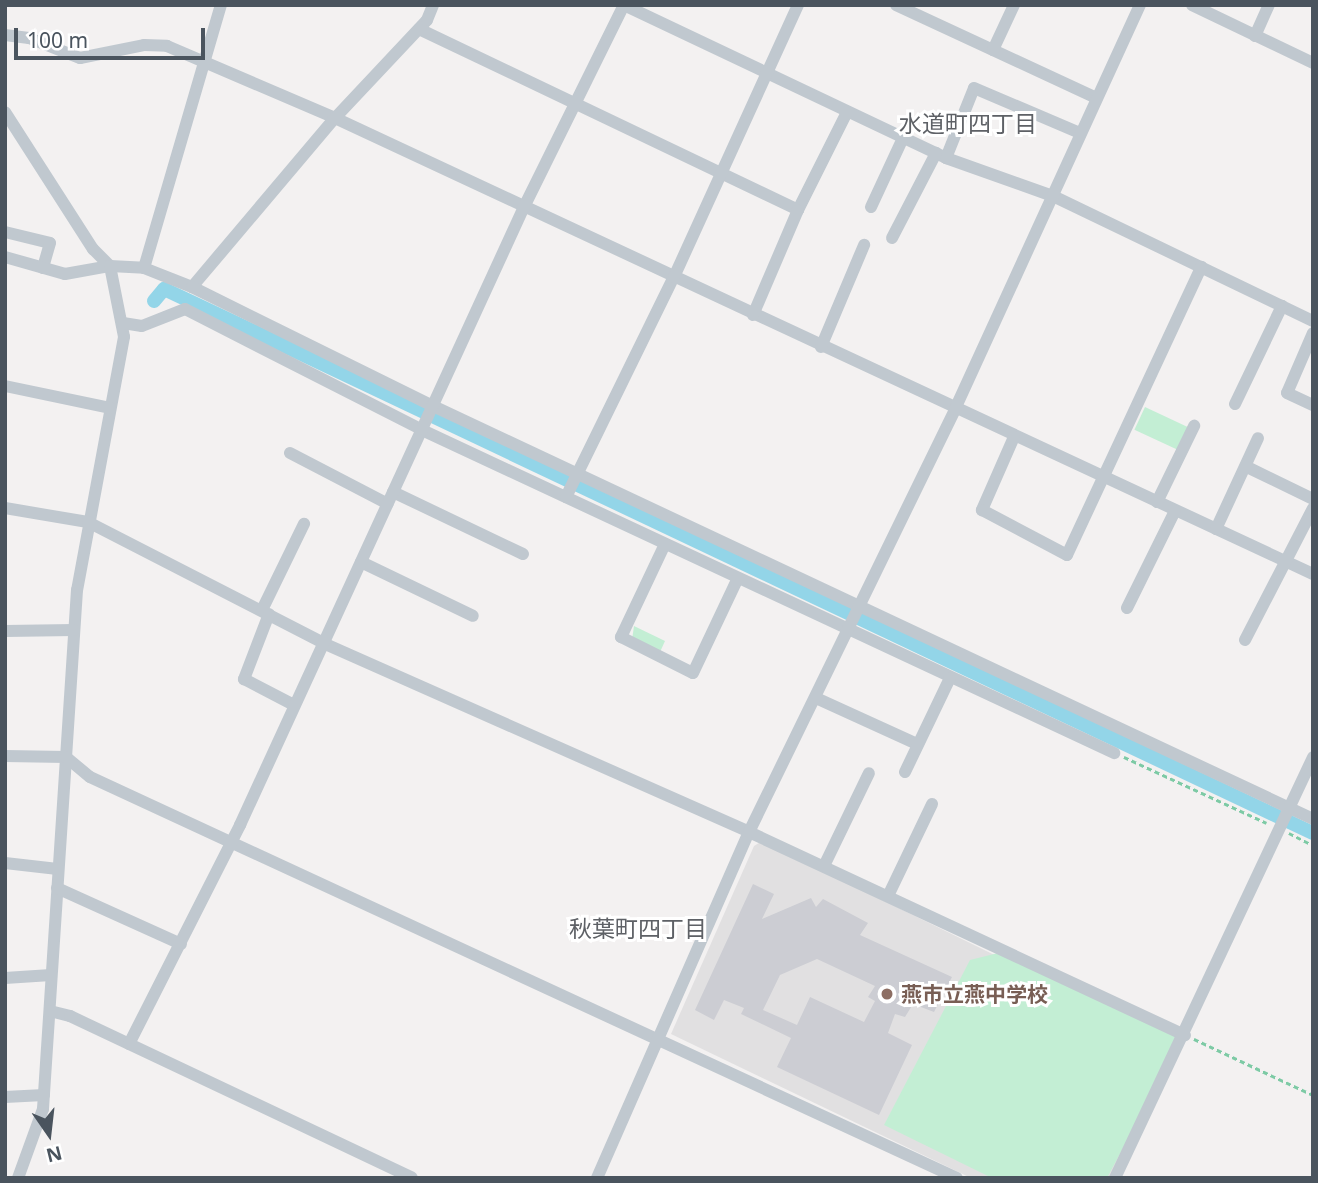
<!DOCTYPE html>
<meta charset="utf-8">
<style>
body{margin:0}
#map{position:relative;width:1318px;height:1183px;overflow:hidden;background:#f3f1f1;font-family:"Noto Sans","Noto Sans JP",sans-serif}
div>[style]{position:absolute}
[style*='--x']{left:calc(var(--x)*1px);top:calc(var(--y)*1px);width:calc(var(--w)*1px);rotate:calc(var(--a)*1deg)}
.education>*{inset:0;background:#e1e0e1}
.green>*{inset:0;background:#c3eed4;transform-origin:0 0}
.canal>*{height:14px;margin:-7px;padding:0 7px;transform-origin:7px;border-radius:7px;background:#93d5e8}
.building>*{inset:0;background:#cccdd3}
.path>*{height:2.5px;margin-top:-1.25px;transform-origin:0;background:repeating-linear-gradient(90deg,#7dcaa5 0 5px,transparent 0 8.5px)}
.minor>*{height:12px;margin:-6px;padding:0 6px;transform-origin:6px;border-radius:6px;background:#c0c8cf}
.dots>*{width:19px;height:19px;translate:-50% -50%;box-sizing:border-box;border:4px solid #fff;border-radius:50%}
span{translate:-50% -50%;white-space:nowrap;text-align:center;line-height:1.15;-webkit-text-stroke:6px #fff;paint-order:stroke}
.education-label{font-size:21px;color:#785e54;font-weight:700}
.left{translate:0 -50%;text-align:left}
.neighbourhood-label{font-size:23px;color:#5e6166}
.frame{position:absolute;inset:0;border:7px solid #4a545e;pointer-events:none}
.north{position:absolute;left:14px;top:1099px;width:70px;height:70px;-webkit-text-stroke:5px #fff;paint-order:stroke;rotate:166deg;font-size:19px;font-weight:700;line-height:28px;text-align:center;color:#4a545e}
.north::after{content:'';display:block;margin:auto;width:24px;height:32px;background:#4a545e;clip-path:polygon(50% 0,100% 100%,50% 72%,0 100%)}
.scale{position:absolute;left:14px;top:28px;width:191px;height:32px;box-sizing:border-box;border:4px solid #4a545e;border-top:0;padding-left:9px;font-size:21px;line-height:24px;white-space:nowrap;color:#4a545e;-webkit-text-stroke:5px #fff;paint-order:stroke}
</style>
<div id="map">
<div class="education">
<i style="clip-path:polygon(762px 841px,1178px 1045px,1109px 1178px,971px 1178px,671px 1034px,754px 846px)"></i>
</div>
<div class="green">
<i style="left:1145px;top:407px;width:50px;height:25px;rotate:25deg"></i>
<i style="clip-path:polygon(634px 626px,665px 641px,660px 652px,632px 640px)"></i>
<i style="clip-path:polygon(998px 953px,1175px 1036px,1178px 1045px,1107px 1178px,992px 1178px,884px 1125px,970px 960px)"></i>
</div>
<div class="canal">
<i style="--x:154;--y:301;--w:16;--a:-50"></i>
<i style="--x:164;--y:289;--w:1271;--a:25.34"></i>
</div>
<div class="building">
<i style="clip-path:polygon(evenodd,753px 884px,774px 894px,762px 919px,811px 898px,816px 907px,823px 899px,868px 923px,860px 935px,952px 977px,934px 1012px,913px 1004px,905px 1017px,895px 1014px,888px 1033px,912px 1045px,879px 1115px,777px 1067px,791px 1038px,741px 1014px,744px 1008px,724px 1000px,714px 1020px,695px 1010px,753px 884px,817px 959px,875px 986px,868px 997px,875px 1001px,864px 1022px,810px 997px,797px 1025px,763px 1010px,780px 975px,817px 959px)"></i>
</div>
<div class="path">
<i style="--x:1124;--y:757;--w:157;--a:24.8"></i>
<i style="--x:1289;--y:833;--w:27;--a:27"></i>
<i style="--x:1194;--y:1039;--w:132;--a:25.2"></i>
</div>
<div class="minor">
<i style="--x:624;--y:5;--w:357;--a:25.4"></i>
<i style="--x:946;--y:158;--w:114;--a:19.6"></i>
<i style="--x:1053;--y:196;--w:288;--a:25.7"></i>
<i style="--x:896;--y:5;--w:221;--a:24.9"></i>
<i style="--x:1192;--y:5;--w:134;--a:25.6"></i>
<i style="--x:419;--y:29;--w:420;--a:25.5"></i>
<i style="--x:798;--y:210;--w:110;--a:-63.4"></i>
<i style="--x:5;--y:35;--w:24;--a:7"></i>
<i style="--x:29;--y:38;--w:55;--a:21.4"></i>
<i style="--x:80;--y:58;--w:65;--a:-11.5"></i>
<i style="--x:144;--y:45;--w:23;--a:2"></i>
<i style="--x:167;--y:46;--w:183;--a:23.2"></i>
<i style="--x:335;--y:118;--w:1079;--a:25"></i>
<i style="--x:1255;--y:36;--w:34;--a:-66"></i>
<i style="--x:993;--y:50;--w:50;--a:-65"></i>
<i style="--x:5;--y:112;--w:163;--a:57.3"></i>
<i style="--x:93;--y:249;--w:24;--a:45"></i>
<i style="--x:110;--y:266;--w:72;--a:78.8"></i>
<i style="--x:124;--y:337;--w:257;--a:100.5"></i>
<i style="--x:77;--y:590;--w:520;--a:93.75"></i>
<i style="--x:43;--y:1109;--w:73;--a:109.9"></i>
<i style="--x:946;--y:158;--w:75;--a:-68.2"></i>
<i style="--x:974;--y:88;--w:115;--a:23"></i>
<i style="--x:871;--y:207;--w:76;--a:-65.1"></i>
<i style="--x:5;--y:232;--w:46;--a:13.7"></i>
<i style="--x:50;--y:243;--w:26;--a:106"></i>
<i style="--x:892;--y:238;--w:96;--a:-62.6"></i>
<i style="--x:5;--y:257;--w:62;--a:15.8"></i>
<i style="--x:65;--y:274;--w:46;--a:-10.1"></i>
<i style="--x:110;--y:266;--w:34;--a:3"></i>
<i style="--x:144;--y:268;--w:52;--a:21.6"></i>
<i style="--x:192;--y:287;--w:221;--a:-49.8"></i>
<i style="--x:335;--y:118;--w:134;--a:-46.8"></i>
<i style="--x:427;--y:20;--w:16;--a:-68"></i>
<i style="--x:144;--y:268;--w:274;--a:-73.7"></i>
<i style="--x:192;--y:287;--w:269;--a:26.3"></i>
<i style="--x:433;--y:406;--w:972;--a:25.14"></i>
<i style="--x:753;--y:315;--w:114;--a:-66.8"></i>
<i style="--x:123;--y:323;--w:19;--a:9"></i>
<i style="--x:142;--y:326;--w:46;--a:-21.6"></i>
<i style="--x:185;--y:309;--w:266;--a:27"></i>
<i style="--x:422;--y:430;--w:764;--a:25.02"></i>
<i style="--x:1313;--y:333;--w:65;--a:113.4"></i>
<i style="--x:1287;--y:393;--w:29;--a:25"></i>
<i style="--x:821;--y:347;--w:111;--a:-67.1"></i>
<i style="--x:5;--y:386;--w:107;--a:11.8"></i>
<i style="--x:1235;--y:404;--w:109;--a:-64.4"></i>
<i style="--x:1014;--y:437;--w:80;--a:113.7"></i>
<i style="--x:982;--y:510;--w:96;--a:27.9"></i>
<i style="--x:1067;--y:555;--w:318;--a:-65"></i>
<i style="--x:290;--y:453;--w:110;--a:27.5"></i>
<i style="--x:1247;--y:467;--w:73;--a:25.9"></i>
<i style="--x:393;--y:492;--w:144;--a:25.5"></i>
<i style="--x:566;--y:497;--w:245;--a:-63.9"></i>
<i style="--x:674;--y:277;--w:299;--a:-65.5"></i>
<i style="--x:1157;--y:502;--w:85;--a:-64"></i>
<i style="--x:5;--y:508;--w:84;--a:9.6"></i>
<i style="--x:88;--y:522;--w:264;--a:27.2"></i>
<i style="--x:323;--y:643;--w:466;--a:23.9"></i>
<i style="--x:749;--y:832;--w:481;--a:25"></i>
<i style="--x:1216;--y:529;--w:100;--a:-65.2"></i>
<i style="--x:665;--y:544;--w:103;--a:115.3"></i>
<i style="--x:621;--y:637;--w:80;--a:26.6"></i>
<i style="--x:693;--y:673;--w:105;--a:-64.7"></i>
<i style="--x:361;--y:562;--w:124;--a:25.7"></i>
<i style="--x:1127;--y:608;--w:108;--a:-63.7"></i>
<i style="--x:262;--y:610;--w:96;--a:-64"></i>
<i style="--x:269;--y:614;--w:70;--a:111"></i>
<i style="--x:244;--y:679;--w:56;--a:27.5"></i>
<i style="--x:5;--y:631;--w:69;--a:-0.8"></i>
<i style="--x:1245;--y:640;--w:148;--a:-62.7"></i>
<i style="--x:816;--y:698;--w:111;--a:24.5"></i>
<i style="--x:5;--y:756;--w:61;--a:0.9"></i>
<i style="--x:66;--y:757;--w:31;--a:40"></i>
<i style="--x:90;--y:777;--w:955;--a:24.82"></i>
<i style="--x:905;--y:772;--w:104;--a:-64.4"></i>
<i style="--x:5;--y:863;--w:53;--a:6.5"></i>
<i style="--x:824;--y:866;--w:103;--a:-64.2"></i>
<i style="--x:57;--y:888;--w:136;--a:24.3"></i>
<i style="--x:888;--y:896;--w:102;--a:-64.4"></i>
<i style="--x:5;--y:978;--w:46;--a:-3.7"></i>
<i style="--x:50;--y:1011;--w:21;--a:14"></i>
<i style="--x:70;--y:1016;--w:378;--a:25.3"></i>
<i style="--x:129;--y:1044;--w:246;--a:-63.1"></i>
<i style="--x:240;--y:825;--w:680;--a:-65.32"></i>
<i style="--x:524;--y:207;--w:225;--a:-63.7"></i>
<i style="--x:5;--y:1097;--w:39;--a:-3"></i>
<i style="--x:597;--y:1178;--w:378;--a:-66.3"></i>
<i style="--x:749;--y:832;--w:470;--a:-64"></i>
<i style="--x:955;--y:409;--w:444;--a:-65.4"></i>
<i style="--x:1115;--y:1178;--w:465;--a:-64.8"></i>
</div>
<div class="dots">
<i style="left:887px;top:994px;background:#8d6e63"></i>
</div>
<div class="education-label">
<span class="left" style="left:901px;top:994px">燕市立燕中学校</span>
</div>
<div class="neighbourhood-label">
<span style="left:968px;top:123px">水道町四丁目</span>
<span style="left:638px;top:928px">秋葉町四丁目</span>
</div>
<div class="frame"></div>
<div class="north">N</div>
<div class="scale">100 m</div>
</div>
